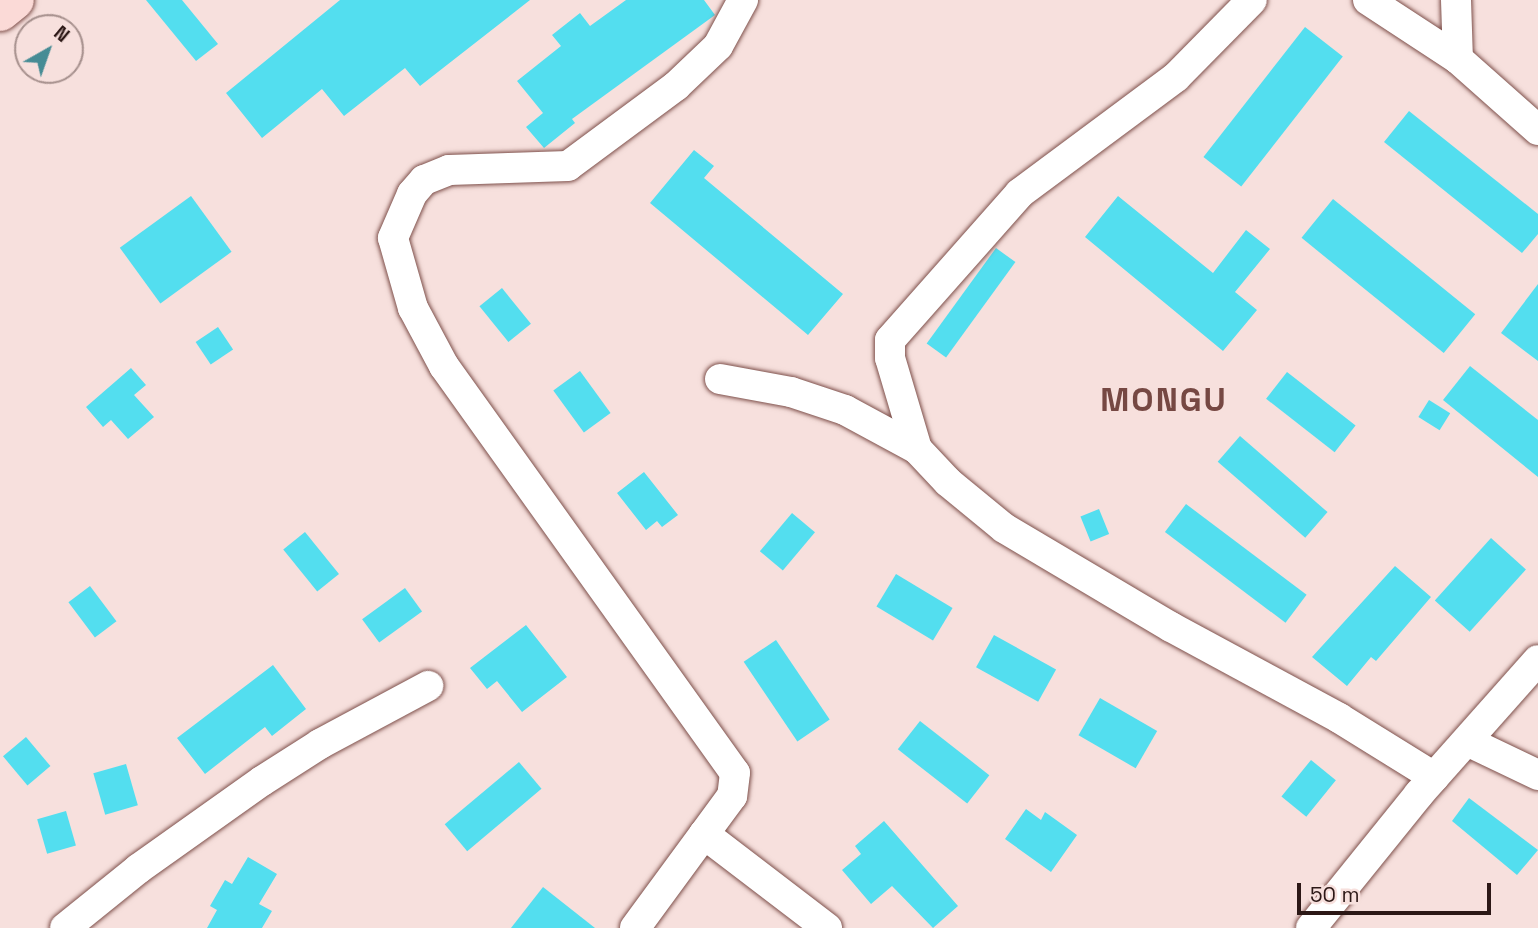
<!DOCTYPE html>
<style>
body{margin:0}
#map{position:relative;width:1538px;height:928px;overflow:hidden;background:#f7e0dd;font-family:"Space Grotesk",sans-serif}
div>[style]{position:absolute}
[style*='--x']{left:calc(var(--x)*1px);top:calc(var(--y)*1px);width:calc(var(--w)*1px);rotate:calc(var(--a)*1deg)}
.building>*{inset:0;background:#53deef;transform-origin:0 0}
.roads{filter:drop-shadow(0 0 2px #7e504b) drop-shadow(0 0 2px #7e504b)}
.minor>*{height:30px;margin:-15px;padding:0 15px;transform-origin:15px;border-radius:15px;background:#fff}
.major>*{height:37px;margin:-18.5px;padding:0 18.5px;transform-origin:18.5px;border-radius:18.5px;background:#fbdad7}
span{translate:-50% -50%;white-space:nowrap;text-align:center;line-height:1.15;-webkit-text-stroke:7px #f7e0dd;paint-order:stroke}
.district-label{font-size:33px;color:#764843;font-weight:700;letter-spacing:2px}
.north{position:absolute;left:14px;top:14px;width:70px;height:70px;box-sizing:border-box;background:#f7e0dd;border:2px solid #a6908d;border-radius:50%;rotate:40deg;font-size:19px;font-weight:700;line-height:28px;text-align:center;color:#2c1816}
.north::after{content:'';display:block;margin:auto;width:24px;height:32px;background:#468c95;clip-path:polygon(50% 0,100% 100%,50% 72%,0 100%)}
.scale{position:absolute;left:1297px;top:883px;width:194px;height:32px;box-sizing:border-box;border:4px solid #2c1816;border-top:0;padding-left:9px;font-size:21px;line-height:24px;white-space:nowrap;color:#2c1816;-webkit-text-stroke:5px #f7e0dd;paint-order:stroke}
</style>
<div id="map">
<div class="building">
<i style="clip-path:polygon(146px 0,182px 0,218px 44px,196px 61px)"></i>
<i style="clip-path:polygon(340px 0,530px 0,420px 86px,405px 68px,344px 116px,322px 89px,262px 138px,226px 93px)"></i>
<i style="clip-path:polygon(626px 0,704px 0,715px 15px,572px 119px,575px 123px,544px 148px,526px 127px,543px 113px,517px 81px,561px 46px,552px 35px,580px 13px,590px 26px)"></i>
<i style="left:1305px;top:27px;width:48px;height:165px;rotate:38deg"></i>
<i style="clip-path:polygon(1409px 111px,1538px 214px,1538px 234px,1522px 253px,1384px 142px)"></i>
<i style="clip-path:polygon(694px 150px,714px 166px,704px 178px,843px 294px,808px 335px,650px 203px)"></i>
<i style="left:191px;top:196px;width:69px;height:88px;rotate:54deg"></i>
<i style="clip-path:polygon(1118px 196px,1213px 273px,1246px 230px,1270px 249px,1235px 292px,1257px 310px,1223px 351px,1085px 237px)"></i>
<i style="left:1333px;top:199px;width:183px;height:50px;rotate:39deg"></i>
<i style="left:996px;top:248px;width:24px;height:118px;rotate:36deg"></i>
<i style="clip-path:polygon(1538px 284px,1538px 361px,1501px 333px)"></i>
<i style="left:502px;top:288px;width:46px;height:29px;rotate:51deg"></i>
<i style="left:218px;top:327px;width:27px;height:27px;rotate:56deg"></i>
<i style="clip-path:polygon(1470px 366px,1538px 420px,1538px 477px,1443px 400px)"></i>
<i style="clip-path:polygon(131px 368px,146px 385px,134px 395px,154px 417px,128px 439px,111px 420px,103px 427px,86px 407px)"></i>
<i style="left:580px;top:371px;width:52px;height:33px;rotate:54deg"></i>
<i style="left:1287px;top:372px;width:87px;height:34px;rotate:38deg"></i>
<i style="left:1429px;top:400px;width:25px;height:20px;rotate:32deg"></i>
<i style="left:1240px;top:436px;width:116px;height:34px;rotate:41deg"></i>
<i style="clip-path:polygon(644px 472px,678px 515px,662px 527px,657px 521px,646px 530px,617px 493px)"></i>
<i style="left:1186px;top:504px;width:151px;height:35px;rotate:37deg"></i>
<i style="left:1099px;top:509px;width:27px;height:20px;rotate:68deg"></i>
<i style="left:792px;top:513px;width:30px;height:50px;rotate:40deg"></i>
<i style="left:305px;top:532px;width:54px;height:28px;rotate:51deg"></i>
<i style="left:1491px;top:538px;width:47px;height:84px;rotate:42deg"></i>
<i style="clip-path:polygon(1395px 566px,1431px 597px,1376px 661px,1371px 657px,1347px 686px,1312px 657px)"></i>
<i style="left:896px;top:574px;width:66px;height:38px;rotate:31deg"></i>
<i style="left:90px;top:586px;width:44px;height:27px;rotate:53deg"></i>
<i style="left:405px;top:588px;width:29px;height:53px;rotate:54deg"></i>
<i style="clip-path:polygon(526px 625px,567px 677px,522px 712px,497px 681px,487px 689px,470px 668px)"></i>
<i style="left:994px;top:635px;width:71px;height:37px;rotate:29deg"></i>
<i style="left:776px;top:640px;width:96px;height:39px;rotate:56deg"></i>
<i style="clip-path:polygon(273px 665px,306px 709px,272px 736px,265px 727px,205px 774px,177px 738px)"></i>
<i style="left:1100px;top:698px;width:66px;height:43px;rotate:30deg"></i>
<i style="left:920px;top:721px;width:88px;height:36px;rotate:38deg"></i>
<i style="left:26px;top:737px;width:38px;height:30px;rotate:50deg"></i>
<i style="left:1311px;top:760px;width:32px;height:47px;rotate:39deg"></i>
<i style="left:519px;top:762px;width:35px;height:97px;rotate:50deg"></i>
<i style="left:126px;top:764px;width:43px;height:34px;rotate:74deg"></i>
<i style="clip-path:polygon(1469px 798px,1538px 850px,1517px 875px,1452px 821px)"></i>
<i style="clip-path:polygon(1026px 809px,1041px 820px,1045px 812px,1077px 835px,1051px 872px,1005px 839px)"></i>
<i style="left:66px;top:811px;width:36px;height:30px;rotate:74deg"></i>
<i style="clip-path:polygon(884px 821px,958px 906px,933px 928px,892px 886px,871px 904px,842px 870px,861px 854px,855px 846px)"></i>
<i style="clip-path:polygon(248px 857px,277px 874px,259px 904px,272px 911px,262px 928px,207px 928px,217px 910px,210px 906px,225px 880px,232px 884px)"></i>
<i style="clip-path:polygon(543px 887px,595px 928px,511px 928px)"></i>
</div>
<div class="roads">
<div class="minor">
<i style="--x:743;--y:0;--w:52;--a:118.5"></i>
<i style="--x:718;--y:46;--w:58;--a:136.4"></i>
<i style="--x:676;--y:86;--w:134;--a:143.5"></i>
<i style="--x:568;--y:166;--w:119;--a:178.1"></i>
<i style="--x:449;--y:170;--w:27;--a:158"></i>
<i style="--x:424;--y:180;--w:18;--a:131"></i>
<i style="--x:412;--y:194;--w:48;--a:113.4"></i>
<i style="--x:393;--y:238;--w:73;--a:74.1"></i>
<i style="--x:413;--y:308;--w:66;--a:61.9"></i>
<i style="--x:444;--y:366;--w:500;--a:54.44"></i>
<i style="--x:735;--y:773;--w:23;--a:97"></i>
<i style="--x:732;--y:796;--w:47;--a:126.4"></i>
<i style="--x:704;--y:834;--w:155;--a:37.4"></i>
<i style="--x:1368;--y:0;--w:108;--a:33.2"></i>
<i style="--x:1458;--y:59;--w:107;--a:41.6"></i>
<i style="--x:1456;--y:0;--w:59;--a:88.1"></i>
<i style="--x:720;--y:379;--w:72;--a:10.4"></i>
<i style="--x:791;--y:392;--w:57;--a:18.4"></i>
<i style="--x:845;--y:410;--w:82;--a:28.4"></i>
<i style="--x:917;--y:449;--w:45;--a:46.8"></i>
<i style="--x:948;--y:482;--w:72;--a:39.4"></i>
<i style="--x:1004;--y:528;--w:194;--a:30.7"></i>
<i style="--x:1171;--y:627;--w:191;--a:28.4"></i>
<i style="--x:1339;--y:718;--w:112;--a:31.8"></i>
<i style="--x:917;--y:449;--w:95;--a:-106.5"></i>
<i style="--x:890;--y:358;--w:18;--a:-90"></i>
<i style="--x:890;--y:340;--w:196;--a:-48.5"></i>
<i style="--x:1020;--y:193;--w:194;--a:-36.6"></i>
<i style="--x:1176;--y:77;--w:108;--a:-45.4"></i>
<i style="--x:1469;--y:742;--w:76;--a:25.6"></i>
<i style="--x:65;--y:928;--w:94;--a:-38.9"></i>
<i style="--x:138;--y:869;--w:152;--a:-35.4"></i>
<i style="--x:262;--y:781;--w:69;--a:-32.5"></i>
<i style="--x:320;--y:744;--w:123;--a:-28.2"></i>
<i style="--x:635;--y:928;--w:117;--a:-53.7"></i>
<i style="--x:1311;--y:928;--w:172;--a:-51.1"></i>
<i style="--x:1419;--y:794;--w:179;--a:-48.4"></i>
</div>
<div class="major">
<i style="--x:0;--y:12;--w:19;--a:-39"></i>
</div>
</div>
<div class="district-label">
<span style="left:1164px;top:401px">MONGU</span>
</div>
<div class="north">N</div>
<div class="scale">50 m</div>
</div>
